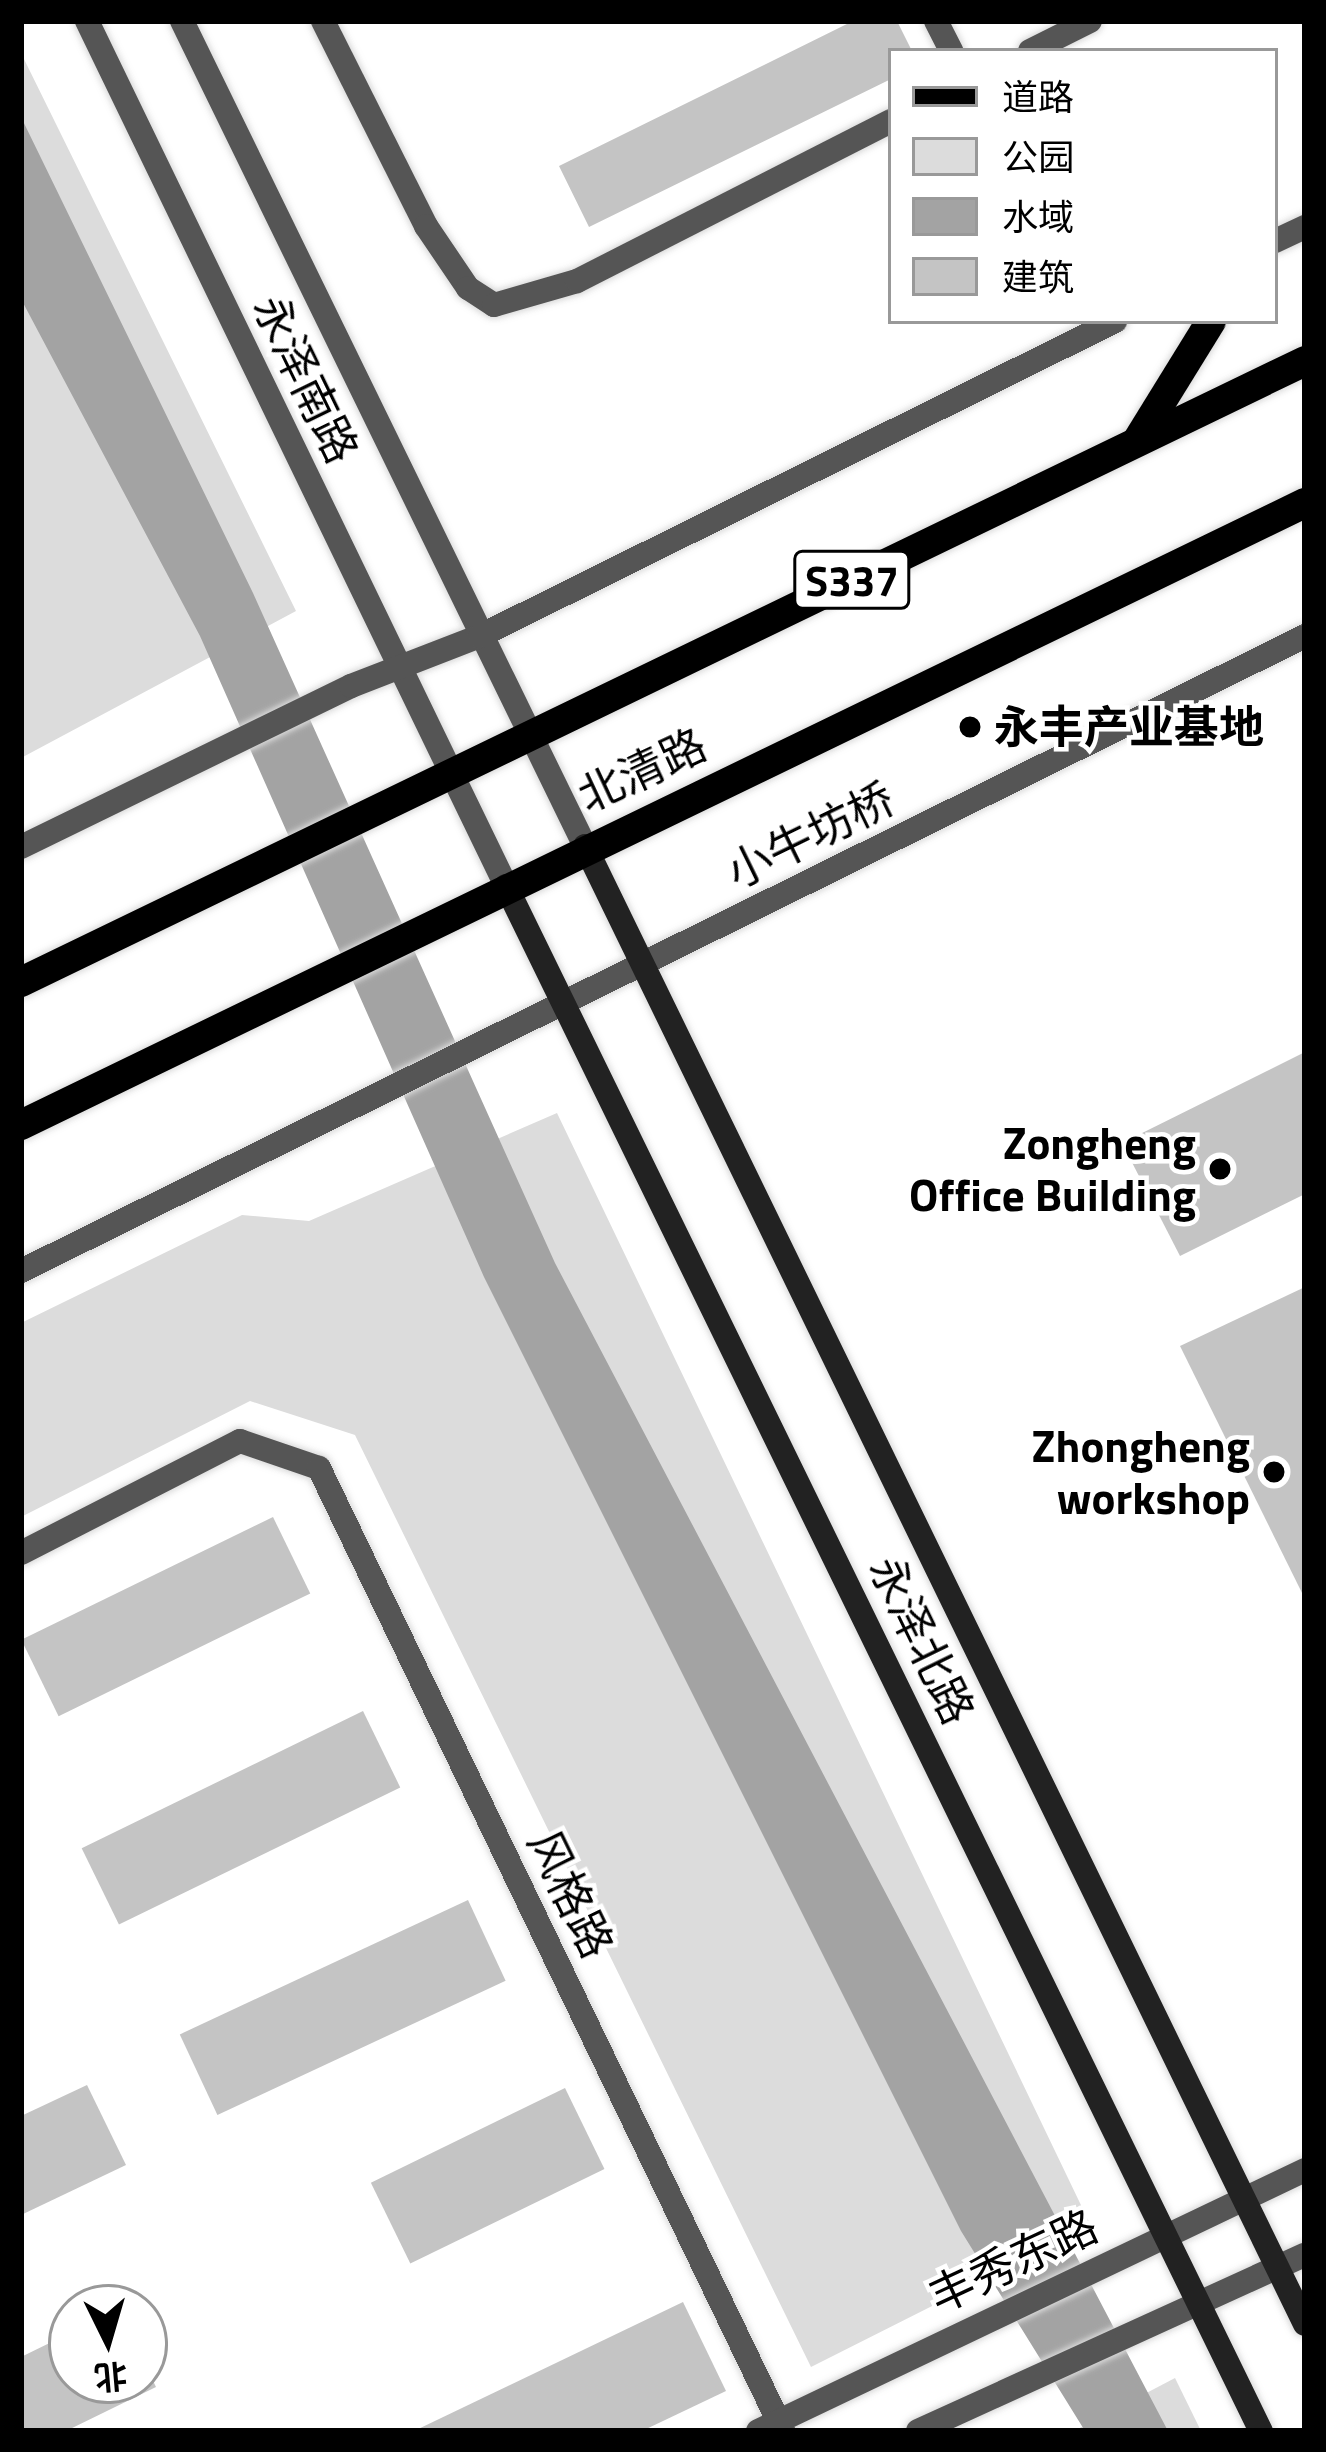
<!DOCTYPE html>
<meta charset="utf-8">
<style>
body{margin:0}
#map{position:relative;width:1326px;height:2452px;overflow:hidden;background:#fff;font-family:"Titillium Web","Noto Sans SC",sans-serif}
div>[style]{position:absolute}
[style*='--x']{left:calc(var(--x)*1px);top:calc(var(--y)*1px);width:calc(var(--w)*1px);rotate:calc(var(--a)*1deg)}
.green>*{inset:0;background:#dcdcdc}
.water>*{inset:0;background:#a3a3a3}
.building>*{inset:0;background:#c4c4c4;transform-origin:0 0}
.roads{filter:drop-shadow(0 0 3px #dbdbdb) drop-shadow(0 0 3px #dbdbdb)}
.minor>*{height:24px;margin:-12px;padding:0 12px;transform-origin:12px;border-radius:12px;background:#555}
.tertiary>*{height:24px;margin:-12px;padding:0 12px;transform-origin:12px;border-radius:12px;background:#555}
.secondary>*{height:24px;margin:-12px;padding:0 12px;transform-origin:12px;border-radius:12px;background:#222}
.primary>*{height:30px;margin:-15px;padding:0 15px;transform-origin:15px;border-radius:15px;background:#000}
.dots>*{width:33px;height:33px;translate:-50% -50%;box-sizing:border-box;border:6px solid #fff;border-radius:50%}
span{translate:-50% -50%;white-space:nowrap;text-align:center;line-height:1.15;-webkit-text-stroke:9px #fff;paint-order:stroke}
.shield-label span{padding:3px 9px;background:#fff;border:3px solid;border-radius:9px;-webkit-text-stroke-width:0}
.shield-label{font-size:42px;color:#000;font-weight:700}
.street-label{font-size:45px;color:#000}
.poi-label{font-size:45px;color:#000;font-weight:700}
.left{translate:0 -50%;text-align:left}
.right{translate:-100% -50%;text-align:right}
.frame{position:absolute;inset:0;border:24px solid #000;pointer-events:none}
.legend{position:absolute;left:888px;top:48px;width:390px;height:276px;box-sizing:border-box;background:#fff;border:3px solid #999;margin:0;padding:15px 21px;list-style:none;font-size:36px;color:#000}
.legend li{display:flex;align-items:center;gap:24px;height:60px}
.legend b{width:60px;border:3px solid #999}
.north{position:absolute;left:48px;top:2284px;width:120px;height:120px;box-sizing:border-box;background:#fff;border:3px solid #999;border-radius:50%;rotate:175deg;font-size:33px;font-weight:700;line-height:48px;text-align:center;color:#000}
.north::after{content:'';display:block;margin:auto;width:42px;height:54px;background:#000;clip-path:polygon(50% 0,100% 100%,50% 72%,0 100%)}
</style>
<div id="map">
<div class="green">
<i style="clip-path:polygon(21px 53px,296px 611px,21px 758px,24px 625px)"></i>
<i style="clip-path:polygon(557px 1113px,1091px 2226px,811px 2367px,355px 1435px,250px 1401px,21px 1517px,21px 1323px,242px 1215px,309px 1221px)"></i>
<i style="clip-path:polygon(1175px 2378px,1201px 2431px,1074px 2431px)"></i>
</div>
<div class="water">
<i style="clip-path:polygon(21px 117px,253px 593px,555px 1263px,1168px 2431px,1085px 2431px,961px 2231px,484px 1277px,200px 636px,21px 299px)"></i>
</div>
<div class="building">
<i style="clip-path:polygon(853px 21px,897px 21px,912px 51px,891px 51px,891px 79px,589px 227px,559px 166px)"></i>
<i style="clip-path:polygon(1305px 1052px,1305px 1194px,1180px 1256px,1122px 1143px)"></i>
<i style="clip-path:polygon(1305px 1287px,1305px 1599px,1180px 1346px)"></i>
<i style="left:273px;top:1517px;width:85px;height:280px;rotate:64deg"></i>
<i style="left:363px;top:1711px;width:85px;height:313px;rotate:64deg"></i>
<i style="left:468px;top:1900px;width:89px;height:318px;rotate:65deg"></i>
<i style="clip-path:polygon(87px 2085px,126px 2165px,21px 2215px,21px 2116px)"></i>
<i style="left:565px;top:2088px;width:90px;height:216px;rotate:64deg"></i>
<i style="clip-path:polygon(683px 2302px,726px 2391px,642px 2431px,414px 2431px)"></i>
<i style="clip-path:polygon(72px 2332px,72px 2380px,144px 2380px,144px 2362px,156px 2387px,66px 2431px,21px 2431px,21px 2357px)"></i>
</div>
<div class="roads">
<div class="minor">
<i style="--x:323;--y:21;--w:229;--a:63.3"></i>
<i style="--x:426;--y:226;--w:75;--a:55.9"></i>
<i style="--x:468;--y:288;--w:31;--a:33"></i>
<i style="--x:494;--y:305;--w:86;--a:-16.1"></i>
<i style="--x:577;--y:281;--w:352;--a:-27"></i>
<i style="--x:936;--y:21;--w:34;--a:63"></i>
<i style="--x:1030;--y:51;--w:67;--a:-26.6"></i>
<i style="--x:21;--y:1553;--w:246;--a:-27.1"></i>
<i style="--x:240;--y:1441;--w:83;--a:18.9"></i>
<i style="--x:319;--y:1468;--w:1069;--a:64.27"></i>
</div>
<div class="tertiary">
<i style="--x:87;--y:21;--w:961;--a:64.15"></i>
<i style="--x:182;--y:21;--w:918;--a:63.97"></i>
<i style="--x:1275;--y:241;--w:33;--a:-25"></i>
<i style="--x:21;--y:847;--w:367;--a:-26"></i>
<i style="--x:351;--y:686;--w:138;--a:-21.2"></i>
<i style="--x:480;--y:636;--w:709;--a:-26.38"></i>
<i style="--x:21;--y:1271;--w:1432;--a:-26.31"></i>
<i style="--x:758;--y:2431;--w:606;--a:-25.51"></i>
<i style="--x:918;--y:2431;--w:425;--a:-24.5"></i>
</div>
<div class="secondary">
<i style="--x:585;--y:846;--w:1644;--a:64.03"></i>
<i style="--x:506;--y:886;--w:1720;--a:63.96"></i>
</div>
<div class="primary">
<i style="--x:1137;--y:441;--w:141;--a:-58.3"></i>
<i style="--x:21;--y:982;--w:1426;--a:-25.81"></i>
<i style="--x:21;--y:1125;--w:1427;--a:-25.85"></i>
</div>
</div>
<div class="dots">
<i style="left:970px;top:727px;background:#000"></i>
<i style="left:1220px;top:1169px;background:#000"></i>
<i style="left:1274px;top:1472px;background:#000"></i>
</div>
<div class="shield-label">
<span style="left:852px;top:580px">S337</span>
</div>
<div class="street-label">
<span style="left:306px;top:379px;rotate:64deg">永泽南路</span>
<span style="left:642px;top:770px;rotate:-25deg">北清路</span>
<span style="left:810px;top:835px;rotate:-26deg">小牛坊桥</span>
<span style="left:922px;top:1640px;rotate:64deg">永泽北路</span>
<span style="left:571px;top:1894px;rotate:64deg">风格路</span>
<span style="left:1013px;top:2261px;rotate:-25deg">丰秀东路</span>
</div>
<div class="poi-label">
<span class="left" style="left:994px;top:727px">永丰产业基地</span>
<span class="right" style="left:1196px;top:1169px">Zongheng<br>Office Building</span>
<span class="right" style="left:1250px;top:1472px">Zhongheng<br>workshop</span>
</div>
<div class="frame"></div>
<ul class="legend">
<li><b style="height:15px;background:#000"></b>道路</li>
<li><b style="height:33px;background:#dcdcdc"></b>公园</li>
<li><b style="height:33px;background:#a3a3a3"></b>水域</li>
<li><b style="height:33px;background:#c4c4c4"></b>建筑</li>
</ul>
<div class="north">北</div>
</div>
